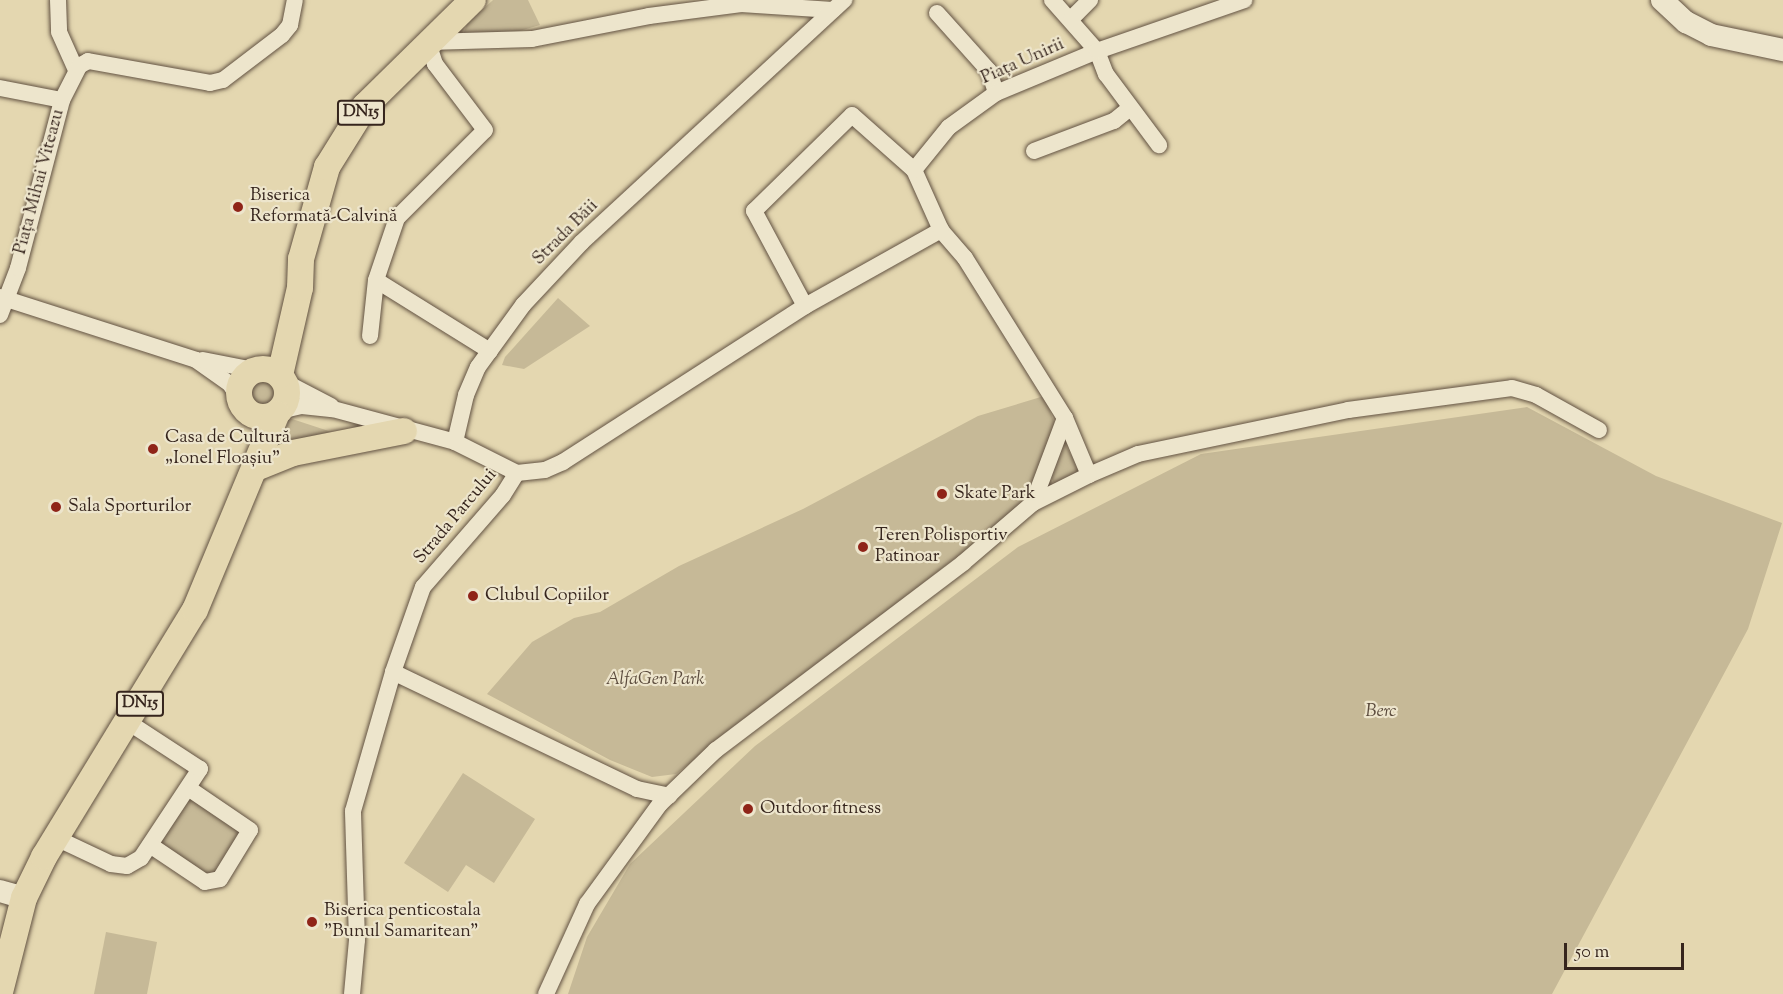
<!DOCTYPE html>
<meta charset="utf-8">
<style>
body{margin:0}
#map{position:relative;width:1783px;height:994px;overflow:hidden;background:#e4d7b0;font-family:"Sorts Mill Goudy",serif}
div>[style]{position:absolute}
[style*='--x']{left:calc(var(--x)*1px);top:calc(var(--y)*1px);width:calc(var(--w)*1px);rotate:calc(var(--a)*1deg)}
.green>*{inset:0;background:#c6b997;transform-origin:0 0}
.round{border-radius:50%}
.roads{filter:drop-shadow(0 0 2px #625242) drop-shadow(0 0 2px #625242)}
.street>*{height:16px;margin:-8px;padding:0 8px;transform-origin:8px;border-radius:8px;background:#ede5cc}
.secondary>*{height:22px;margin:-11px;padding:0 11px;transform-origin:11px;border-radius:11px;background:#ede5cc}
.primary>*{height:26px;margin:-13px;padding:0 13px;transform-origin:13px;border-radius:13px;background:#e4d7b0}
.primary>.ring{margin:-13px;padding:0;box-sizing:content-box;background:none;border:26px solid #e4d7b0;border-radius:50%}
.dots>*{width:16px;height:16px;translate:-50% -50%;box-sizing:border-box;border:3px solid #ede5cc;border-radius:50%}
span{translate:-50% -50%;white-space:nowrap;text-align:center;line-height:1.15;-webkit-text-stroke:4.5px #ede5cc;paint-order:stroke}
.shield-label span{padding:2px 4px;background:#ede5cc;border:2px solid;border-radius:4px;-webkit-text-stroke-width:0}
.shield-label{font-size:16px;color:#36251d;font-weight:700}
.street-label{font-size:18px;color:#36251d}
.poi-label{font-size:18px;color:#36251d}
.left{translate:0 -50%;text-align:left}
.park-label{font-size:18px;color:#5a4a3c;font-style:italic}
.scale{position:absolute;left:1564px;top:943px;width:120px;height:27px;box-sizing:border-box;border:3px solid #36251d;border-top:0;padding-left:8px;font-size:18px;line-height:21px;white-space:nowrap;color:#36251d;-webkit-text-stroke:4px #ede5cc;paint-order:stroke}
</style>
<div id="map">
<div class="green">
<i style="clip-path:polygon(493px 0,528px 0,540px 25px,516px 32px,463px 35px,467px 24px)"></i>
<i style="clip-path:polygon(558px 298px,590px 326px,524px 369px,502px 365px,505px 357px)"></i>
<i class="round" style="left:249px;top:378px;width:30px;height:30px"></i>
<i style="clip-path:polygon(1044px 396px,1056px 427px,1024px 505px,676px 774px,652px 777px,610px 760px,487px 694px,532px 642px,574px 618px,600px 612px,679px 566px,803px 509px,978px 416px)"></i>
<i style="clip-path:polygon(1527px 407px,1656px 476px,1782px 523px,1748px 629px,1552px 994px,568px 994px,587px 937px,630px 864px,755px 746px,1018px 547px,1201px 454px)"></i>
<i style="clip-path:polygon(289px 418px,347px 437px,281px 449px)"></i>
<i style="clip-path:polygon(1064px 442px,1081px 473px,1055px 485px,1050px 475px)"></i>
<i style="clip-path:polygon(463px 773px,535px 819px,494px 883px,466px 865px,448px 892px,404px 863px)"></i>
<i style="left:190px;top:795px;width:65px;height:58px;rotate:34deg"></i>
<i style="clip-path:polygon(106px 932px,157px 942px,147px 994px,94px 994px)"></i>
</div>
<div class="roads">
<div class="street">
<i style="--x:58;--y:0;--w:32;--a:88"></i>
<i style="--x:59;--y:32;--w:42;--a:65.9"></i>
<i style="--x:1052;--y:0;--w:68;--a:48.6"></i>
<i style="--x:1097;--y:51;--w:25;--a:69"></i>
<i style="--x:1106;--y:74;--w:89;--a:53.3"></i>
<i style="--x:937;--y:13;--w:78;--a:48.1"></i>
<i style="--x:989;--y:71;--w:23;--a:72"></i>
<i style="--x:1071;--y:19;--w:27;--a:-45"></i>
<i style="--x:0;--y:88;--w:63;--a:11"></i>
<i style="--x:1034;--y:151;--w:85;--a:-20.6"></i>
<i style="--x:1114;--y:121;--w:21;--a:-39"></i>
<i style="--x:0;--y:297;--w:206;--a:17.8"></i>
<i style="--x:196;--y:360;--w:42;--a:35.2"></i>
<i style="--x:230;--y:384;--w:19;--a:58"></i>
<i style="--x:805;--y:306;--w:108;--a:-118.2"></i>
<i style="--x:754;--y:211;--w:137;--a:-44.4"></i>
<i style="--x:852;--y:115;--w:83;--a:41.6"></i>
<i style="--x:0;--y:315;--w:50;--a:-69"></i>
<i style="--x:18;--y:268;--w:174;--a:-75.3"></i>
<i style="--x:62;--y:100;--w:38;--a:-63"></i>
<i style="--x:79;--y:66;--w:10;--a:-29"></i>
<i style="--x:88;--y:61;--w:124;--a:10.2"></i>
<i style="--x:210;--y:83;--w:13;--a:-13"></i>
<i style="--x:223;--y:80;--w:74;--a:-37.3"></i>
<i style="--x:282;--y:35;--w:13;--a:-51"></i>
<i style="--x:290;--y:25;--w:25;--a:-79"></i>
<i style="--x:370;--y:336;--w:56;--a:-83.9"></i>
<i style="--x:490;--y:351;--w:134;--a:-148.1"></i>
<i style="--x:376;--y:280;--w:65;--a:-71.3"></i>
<i style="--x:397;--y:218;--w:124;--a:-45"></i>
<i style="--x:485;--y:130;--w:83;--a:-127.1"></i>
<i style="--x:435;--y:64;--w:23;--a:-108"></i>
<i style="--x:428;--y:42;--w:104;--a:-1.7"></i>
<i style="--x:532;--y:39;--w:119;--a:-11.1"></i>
<i style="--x:649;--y:16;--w:93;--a:-7.4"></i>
<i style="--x:741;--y:4;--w:92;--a:3.7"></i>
<i style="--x:203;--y:360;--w:52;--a:11.1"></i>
<i style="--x:285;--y:382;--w:52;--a:27.6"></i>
<i style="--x:280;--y:411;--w:23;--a:-13"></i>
<i style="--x:302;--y:406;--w:31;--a:6"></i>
<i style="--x:333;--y:409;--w:126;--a:15.1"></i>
<i style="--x:455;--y:442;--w:69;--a:26.6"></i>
<i style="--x:455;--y:442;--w:48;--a:-76.8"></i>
<i style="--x:466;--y:395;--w:30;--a:-67"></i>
<i style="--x:478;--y:367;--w:77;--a:-54"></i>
<i style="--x:523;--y:305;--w:86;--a:-46.9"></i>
<i style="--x:582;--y:242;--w:357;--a:-42.7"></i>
<i style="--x:517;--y:473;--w:28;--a:-6"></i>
<i style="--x:545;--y:470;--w:20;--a:-24"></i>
<i style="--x:563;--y:462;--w:288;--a:-32.8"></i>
<i style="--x:805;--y:306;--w:156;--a:-29.2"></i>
<i style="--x:1089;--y:475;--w:53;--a:-23.2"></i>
<i style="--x:1138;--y:454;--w:215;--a:-11.8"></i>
<i style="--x:1348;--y:410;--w:165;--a:-7.6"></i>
<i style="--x:1512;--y:388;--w:25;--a:16"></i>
<i style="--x:1536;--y:395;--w:72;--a:29.1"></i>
<i style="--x:1033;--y:503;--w:63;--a:-26.6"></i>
<i style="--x:1089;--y:475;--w:62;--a:-112.8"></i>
<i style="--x:393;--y:672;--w:271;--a:25.6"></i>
<i style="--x:637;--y:789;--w:33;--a:12"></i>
<i style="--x:56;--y:838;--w:61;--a:25.3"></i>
<i style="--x:111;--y:864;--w:16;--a:7"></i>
<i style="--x:127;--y:866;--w:16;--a:-30"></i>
<i style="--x:141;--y:858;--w:107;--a:-56.5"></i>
<i style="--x:200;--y:769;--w:86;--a:-146.9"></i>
<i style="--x:150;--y:845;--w:66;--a:33.9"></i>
<i style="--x:205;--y:882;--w:15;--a:-11"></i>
<i style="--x:220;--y:879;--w:57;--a:-58.5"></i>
<i style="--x:250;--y:830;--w:75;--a:-145.9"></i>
<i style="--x:352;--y:994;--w:54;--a:-84.7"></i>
<i style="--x:357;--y:940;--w:129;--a:-91.8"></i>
<i style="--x:353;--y:811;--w:145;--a:-73.9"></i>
<i style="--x:393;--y:672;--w:90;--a:-70.6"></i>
<i style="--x:423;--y:587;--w:122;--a:-49"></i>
<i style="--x:503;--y:495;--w:26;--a:-58"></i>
<i style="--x:546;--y:994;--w:99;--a:-65.5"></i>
<i style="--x:587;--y:904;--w:124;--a:-53.9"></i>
<i style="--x:660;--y:804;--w:78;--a:-44"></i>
<i style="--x:716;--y:750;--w:310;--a:-37.1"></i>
<i style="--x:963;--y:563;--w:92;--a:-40.6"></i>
<i style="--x:1033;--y:503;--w:91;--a:-69.4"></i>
<i style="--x:1065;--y:418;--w:189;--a:-122"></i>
<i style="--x:965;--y:258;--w:37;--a:-131"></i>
<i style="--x:941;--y:230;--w:66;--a:-114.2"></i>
<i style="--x:914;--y:170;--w:55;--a:-50.9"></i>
<i style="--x:949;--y:127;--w:58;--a:-35.9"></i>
<i style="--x:996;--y:93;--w:109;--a:-22.6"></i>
<i style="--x:1097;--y:51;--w:156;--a:-19.1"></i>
</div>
<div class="secondary">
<i style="--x:1662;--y:0;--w:33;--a:43"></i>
<i style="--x:1686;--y:22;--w:28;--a:27"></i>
<i style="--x:1711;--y:35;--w:74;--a:11.8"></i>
<i style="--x:0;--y:891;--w:25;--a:16"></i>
</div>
<div class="primary">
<i class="ring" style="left:239px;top:369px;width:22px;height:22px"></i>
<i style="--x:280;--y:375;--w:89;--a:-77.1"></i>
<i style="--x:300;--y:288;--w:29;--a:-88"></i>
<i style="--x:301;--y:259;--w:96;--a:-74.2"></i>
<i style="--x:327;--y:167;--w:72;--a:-58.1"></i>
<i style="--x:365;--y:106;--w:151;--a:-44.5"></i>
<i style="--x:256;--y:468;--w:40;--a:-22"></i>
<i style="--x:293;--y:453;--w:113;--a:-11.2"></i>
<i style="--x:0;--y:992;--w:97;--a:-75.7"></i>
<i style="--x:24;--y:898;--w:46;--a:-64"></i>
<i style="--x:44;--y:857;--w:289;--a:-58.6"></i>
<i style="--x:195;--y:610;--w:213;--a:-67.4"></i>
</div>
</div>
<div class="dots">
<i style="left:238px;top:207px;background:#8f2418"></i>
<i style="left:153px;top:449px;background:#8f2418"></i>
<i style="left:942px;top:494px;background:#8f2418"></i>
<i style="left:56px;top:507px;background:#8f2418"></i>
<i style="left:863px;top:547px;background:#8f2418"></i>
<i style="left:473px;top:596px;background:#8f2418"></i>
<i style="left:748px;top:809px;background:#8f2418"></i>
<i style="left:312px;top:922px;background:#8f2418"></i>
</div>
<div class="shield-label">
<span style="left:361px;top:113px">DN15</span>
<span style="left:140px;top:704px">DN15</span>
</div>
<div class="street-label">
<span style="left:1023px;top:62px;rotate:-24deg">Piața Unirii</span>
<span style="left:40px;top:182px;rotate:-75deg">Piața Mihai Viteazu</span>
<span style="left:566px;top:233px;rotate:-45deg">Strada Băii</span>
<span style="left:456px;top:517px;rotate:-50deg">Strada Parcului</span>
</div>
<div class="poi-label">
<span class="left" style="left:250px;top:207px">Biserica<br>Reformată-Calvină</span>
<span class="left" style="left:165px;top:449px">Casa de Cultură<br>„Ionel Floașiu”</span>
<span class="left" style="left:954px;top:494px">Skate Park</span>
<span class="left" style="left:68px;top:507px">Sala Sporturilor</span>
<span class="left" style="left:875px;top:547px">Teren Polisportiv<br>Patinoar</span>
<span class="left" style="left:485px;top:596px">Clubul Copiilor</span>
<span class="left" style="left:760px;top:809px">Outdoor fitness</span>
<span class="left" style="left:324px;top:922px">Biserica penticostala<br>"Bunul Samaritean"</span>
</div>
<div class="park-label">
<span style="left:655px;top:680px">AlfaGen Park</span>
<span style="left:1381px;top:712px">Berc</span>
</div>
<div class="scale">50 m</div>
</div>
